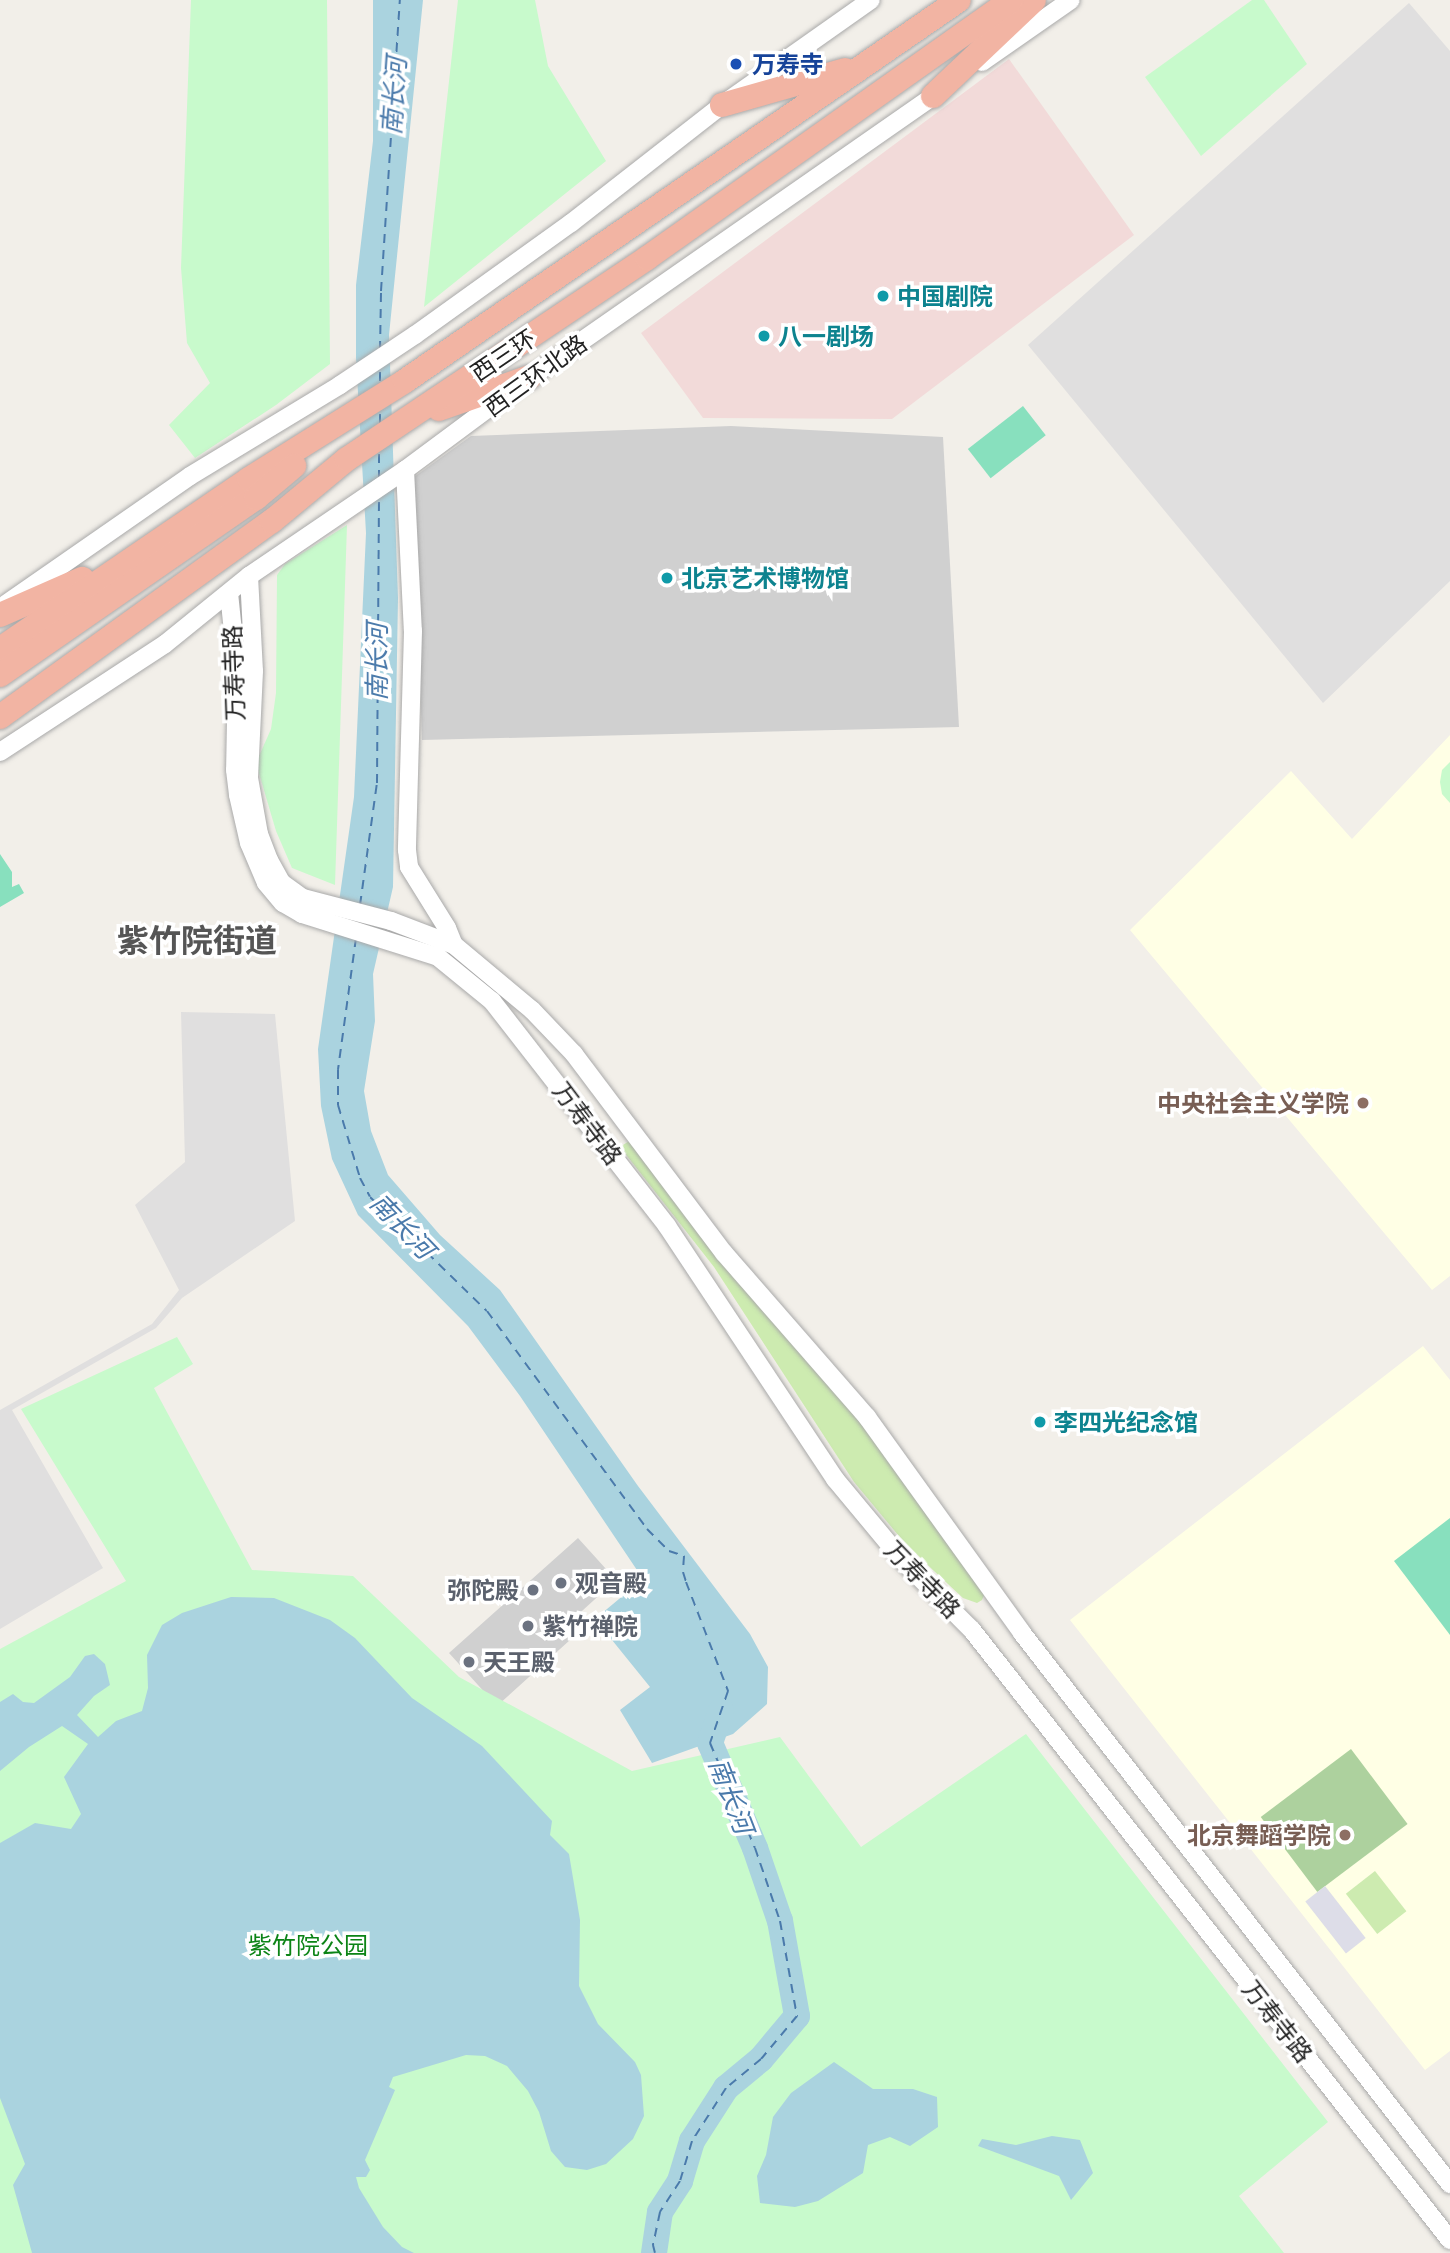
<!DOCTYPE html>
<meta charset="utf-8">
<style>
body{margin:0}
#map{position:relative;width:1450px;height:2253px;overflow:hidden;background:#f2efe9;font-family:"Golos Text","Noto Sans SC",sans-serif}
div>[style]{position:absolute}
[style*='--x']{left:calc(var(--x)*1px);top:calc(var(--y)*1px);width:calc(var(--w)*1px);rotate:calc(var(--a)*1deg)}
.residential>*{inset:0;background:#e0dfdf}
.commercial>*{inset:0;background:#f2dad9}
.education>*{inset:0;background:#ffffe5}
.religious>*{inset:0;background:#d0d0d0}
.grass>*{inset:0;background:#cdebb0;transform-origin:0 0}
.forest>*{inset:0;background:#add19e;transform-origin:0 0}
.park>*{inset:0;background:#c8facc}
.pitch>*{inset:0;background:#88e0be;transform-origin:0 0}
.plaza>*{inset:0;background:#dddde8;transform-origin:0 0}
.water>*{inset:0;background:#aad3df}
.river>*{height:26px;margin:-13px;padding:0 13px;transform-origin:13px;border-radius:13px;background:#aad3df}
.ferry>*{height:2px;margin-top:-1px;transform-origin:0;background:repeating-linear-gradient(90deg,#4a7aab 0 9px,transparent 0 16px)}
.roads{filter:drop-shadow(0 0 2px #a9a9a9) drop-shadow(0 0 2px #a9a9a9)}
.tertiary>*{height:18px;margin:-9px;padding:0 9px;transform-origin:9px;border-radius:9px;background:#fff}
.trunk>*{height:24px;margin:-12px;padding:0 12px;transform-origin:12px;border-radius:12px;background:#f2b4a3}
.dots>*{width:19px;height:19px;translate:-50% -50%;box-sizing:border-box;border:4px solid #fff;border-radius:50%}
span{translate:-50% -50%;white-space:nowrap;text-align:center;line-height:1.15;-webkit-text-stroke:7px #fff;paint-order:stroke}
.transit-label{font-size:24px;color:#164399;font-weight:700}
.left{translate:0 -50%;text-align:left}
.culture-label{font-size:24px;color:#0d838f;font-weight:700}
.street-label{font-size:24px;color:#222}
.education-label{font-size:24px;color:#785e54;font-weight:700}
.right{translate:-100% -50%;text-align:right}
.worship-label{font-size:24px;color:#5b616d;font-weight:700}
.park-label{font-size:24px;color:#0c8416}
.water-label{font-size:26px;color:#4a7aab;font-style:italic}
.district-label{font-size:32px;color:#555;font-weight:700}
</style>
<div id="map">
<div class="residential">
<i style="clip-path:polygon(1409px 3px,1450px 51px,1450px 581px,1323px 703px,1028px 345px)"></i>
<i style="clip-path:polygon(181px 1012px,275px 1014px,295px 1221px,182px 1298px,156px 1328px,12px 1410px,103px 1568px,0 1629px,0 1410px,152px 1324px,179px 1290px,135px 1205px,185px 1162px)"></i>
</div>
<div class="commercial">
<i style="clip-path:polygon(1009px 59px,1134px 235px,892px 419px,703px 418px,641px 333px)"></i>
</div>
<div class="education">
<i style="clip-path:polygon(1450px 735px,1450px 1276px,1432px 1290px,1130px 930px,1291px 771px,1352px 839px)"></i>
<i style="clip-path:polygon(1423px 1346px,1450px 1380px,1450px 2051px,1425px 2070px,1070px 1620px)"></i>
</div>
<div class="religious">
<i style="clip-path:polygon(731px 426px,943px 437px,959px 727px,422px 740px,414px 477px,471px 436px)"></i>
<i style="clip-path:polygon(578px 1538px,616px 1580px,571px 1621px,580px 1631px,497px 1706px,449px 1653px)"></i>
</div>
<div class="grass">
<i style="clip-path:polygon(629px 1141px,852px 1410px,985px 1593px,982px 1600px,977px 1603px,963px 1598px,934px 1571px,903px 1541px,854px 1482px,714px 1267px,620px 1147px)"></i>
<i style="left:1375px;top:1871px;width:51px;height:37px;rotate:52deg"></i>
</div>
<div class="forest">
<i style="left:1351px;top:1749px;width:94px;height:113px;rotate:53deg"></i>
</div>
<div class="park">
<i style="clip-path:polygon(191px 0,327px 0,330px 364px,276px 405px,195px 458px,169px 425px,210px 383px,187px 343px,181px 268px)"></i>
<i style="clip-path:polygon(458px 0,535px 0,548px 66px,606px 161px,424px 307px)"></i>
<i style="clip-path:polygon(1252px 0,1264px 0,1307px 64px,1201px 156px,1145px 77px)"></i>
<i style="clip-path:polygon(347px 525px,335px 885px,292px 868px,276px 831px,256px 763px,271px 729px,276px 693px,277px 575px,285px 564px)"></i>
<i style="clip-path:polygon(1450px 762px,1450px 803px,1442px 794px,1440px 782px,1442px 770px)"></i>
<i style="clip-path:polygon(177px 1337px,193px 1364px,154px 1388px,252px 1570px,353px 1576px,459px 1677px,632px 1771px,780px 1737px,861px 1847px,1026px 1734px,1328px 2122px,1239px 2196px,1284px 2253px,0 2253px,0 1649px,126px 1581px,21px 1409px)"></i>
</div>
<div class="pitch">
<i style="left:1023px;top:406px;width:37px;height:70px;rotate:52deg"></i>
<i style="clip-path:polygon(0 854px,12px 872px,12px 887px,19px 884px,24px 893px,0 907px)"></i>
<i style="clip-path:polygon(1450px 1518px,1450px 1635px,1394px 1561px)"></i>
</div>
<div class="plaza">
<i style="left:1325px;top:1886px;width:66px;height:25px;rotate:52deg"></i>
</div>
<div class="water">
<i style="clip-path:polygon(373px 0,423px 0,389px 335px,398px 598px,393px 887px,373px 974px,375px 1021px,364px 1091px,371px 1131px,388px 1175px,440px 1235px,500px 1290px,638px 1486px,750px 1634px,768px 1667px,767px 1704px,733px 1734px,652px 1763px,620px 1710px,650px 1687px,595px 1619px,643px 1579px,520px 1396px,468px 1326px,358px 1215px,332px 1159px,321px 1106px,318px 1049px,354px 797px,366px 533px,356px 358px,356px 285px,373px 141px)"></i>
<i style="clip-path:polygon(231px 1597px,274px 1598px,330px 1620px,355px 1638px,412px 1698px,482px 1746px,552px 1821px,550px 1835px,569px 1854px,580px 1920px,579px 1986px,598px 2024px,635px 2062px,641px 2075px,644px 2116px,633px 2139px,606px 2164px,587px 2170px,565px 2167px,551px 2151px,539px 2112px,528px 2091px,507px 2066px,485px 2056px,466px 2055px,393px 2077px,389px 2087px,395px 2090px,365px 2160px,370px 2170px,366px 2177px,356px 2177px,359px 2188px,383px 2227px,402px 2247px,414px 2253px,32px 2253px,13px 2185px,25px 2164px,0 2098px,0 1843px,35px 1823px,71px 1829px,81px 1814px,64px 1777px,88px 1744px,62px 1726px,29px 1747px,0 1771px,0 1702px,13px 1694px,23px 1702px,34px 1703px,70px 1677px,85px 1656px,94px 1654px,105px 1664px,110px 1685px,94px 1696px,77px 1715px,98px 1737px,116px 1721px,142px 1711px,148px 1688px,147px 1655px,162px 1625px,182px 1613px)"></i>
<i style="clip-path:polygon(834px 2062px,873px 2089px,913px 2089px,937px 2097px,938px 2127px,910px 2146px,890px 2137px,868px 2145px,863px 2173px,818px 2201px,795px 2207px,760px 2203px,757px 2176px,766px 2155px,773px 2117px,791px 2093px)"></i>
<i style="clip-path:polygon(1052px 2136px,1080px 2140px,1093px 2173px,1071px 2200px,1059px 2176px,978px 2146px,982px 2139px,1016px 2145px)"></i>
</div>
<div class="river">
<i style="--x:654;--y:2253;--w:41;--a:-81.7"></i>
<i style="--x:660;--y:2212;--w:37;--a:-57"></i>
<i style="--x:680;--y:2181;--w:42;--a:-73.3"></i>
<i style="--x:692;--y:2141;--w:63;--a:-57.3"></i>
<i style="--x:726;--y:2088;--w:45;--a:-39.6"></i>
<i style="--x:761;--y:2059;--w:56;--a:-50.1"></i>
<i style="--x:797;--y:2016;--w:97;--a:-100.1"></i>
<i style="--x:780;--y:1921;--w:77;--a:-108.9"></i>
<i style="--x:755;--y:1848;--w:114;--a:-113.2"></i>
<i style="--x:710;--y:1743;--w:34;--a:-71"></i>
</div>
<div class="ferry">
<i style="--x:380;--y:350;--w:59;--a:-89"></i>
<i style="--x:381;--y:291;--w:292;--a:-86.3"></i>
<i style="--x:380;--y:381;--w:12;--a:-90"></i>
<i style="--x:380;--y:423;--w:12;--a:-90"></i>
<i style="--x:379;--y:479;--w:29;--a:-90"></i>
<i style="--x:360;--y:905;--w:123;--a:-82.1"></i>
<i style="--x:377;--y:783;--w:284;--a:-89.6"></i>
<i style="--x:356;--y:938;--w:133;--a:97.8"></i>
<i style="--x:338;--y:1070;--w:35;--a:90"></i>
<i style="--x:338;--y:1105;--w:76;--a:73.2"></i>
<i style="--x:360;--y:1178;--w:21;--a:62"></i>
<i style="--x:370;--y:1197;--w:163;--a:44.3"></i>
<i style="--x:487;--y:1311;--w:270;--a:53.7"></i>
<i style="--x:647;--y:1529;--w:31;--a:45"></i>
<i style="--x:669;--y:1551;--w:16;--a:18"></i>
<i style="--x:684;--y:1556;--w:16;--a:94"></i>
<i style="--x:683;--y:1572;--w:10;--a:73"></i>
<i style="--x:686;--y:1582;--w:117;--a:68.9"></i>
<i style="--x:728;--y:1691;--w:55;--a:109.1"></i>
<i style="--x:710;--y:1743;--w:114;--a:66.8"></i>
<i style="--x:755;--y:1848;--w:77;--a:71.1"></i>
<i style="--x:780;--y:1921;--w:97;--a:79.9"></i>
<i style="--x:797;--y:2016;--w:56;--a:129.9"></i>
<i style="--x:761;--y:2059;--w:45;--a:140.4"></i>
<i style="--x:726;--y:2088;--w:63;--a:122.7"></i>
<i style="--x:692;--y:2141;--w:42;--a:106.7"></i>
<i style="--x:680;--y:2181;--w:37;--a:123"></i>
<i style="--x:660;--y:2212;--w:34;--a:102"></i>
<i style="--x:653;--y:2245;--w:8;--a:76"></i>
</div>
<div class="roads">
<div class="tertiary">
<i style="--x:982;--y:62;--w:108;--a:-34.9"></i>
<i style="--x:405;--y:470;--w:161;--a:87.2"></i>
<i style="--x:413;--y:631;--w:219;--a:91.6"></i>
<i style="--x:407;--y:850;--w:17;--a:83"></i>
<i style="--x:409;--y:867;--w:72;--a:58.1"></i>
<i style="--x:447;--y:928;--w:18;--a:68"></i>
<i style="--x:249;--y:576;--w:95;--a:87"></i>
<i style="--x:254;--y:671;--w:107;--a:92.7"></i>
<i style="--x:249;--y:778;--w:57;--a:79.9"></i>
<i style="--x:259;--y:834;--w:28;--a:69"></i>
<i style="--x:269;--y:860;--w:26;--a:61"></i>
<i style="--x:282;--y:883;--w:26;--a:36"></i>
<i style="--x:303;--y:898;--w:91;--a:14.6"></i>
<i style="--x:391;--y:921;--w:67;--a:20.9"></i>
<i style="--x:454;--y:945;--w:102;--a:39.8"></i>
<i style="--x:532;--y:1010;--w:61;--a:46.3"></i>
<i style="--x:574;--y:1054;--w:249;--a:53"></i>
<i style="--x:724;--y:1253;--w:218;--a:48.9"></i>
<i style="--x:867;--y:1417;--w:266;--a:54.3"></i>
<i style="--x:1022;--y:1633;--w:698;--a:52.16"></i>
<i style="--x:229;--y:593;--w:77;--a:84.1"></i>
<i style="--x:237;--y:670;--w:100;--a:91.1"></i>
<i style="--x:235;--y:770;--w:25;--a:83"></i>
<i style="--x:238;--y:795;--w:49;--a:77.1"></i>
<i style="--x:249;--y:843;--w:43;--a:67"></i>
<i style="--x:266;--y:883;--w:26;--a:50"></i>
<i style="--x:283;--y:903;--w:22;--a:30"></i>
<i style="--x:302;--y:914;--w:143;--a:17.5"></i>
<i style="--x:438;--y:957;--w:70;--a:39.2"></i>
<i style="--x:492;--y:1001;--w:285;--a:52.1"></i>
<i style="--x:667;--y:1226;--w:304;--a:56.4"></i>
<i style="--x:835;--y:1479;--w:107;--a:50.3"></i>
<i style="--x:903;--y:1561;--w:98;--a:45"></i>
<i style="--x:972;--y:1630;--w:775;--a:51.92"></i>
<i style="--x:6;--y:604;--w:224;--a:-34.8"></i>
<i style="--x:190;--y:476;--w:175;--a:-31.2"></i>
<i style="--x:340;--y:385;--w:90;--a:-33.7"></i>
<i style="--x:415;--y:335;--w:192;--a:-35.7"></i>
<i style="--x:571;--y:223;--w:192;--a:-38"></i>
<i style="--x:722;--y:105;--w:182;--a:-35.2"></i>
<i style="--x:0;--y:752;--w:197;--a:-33.2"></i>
<i style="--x:165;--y:644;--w:108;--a:-39"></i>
<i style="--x:249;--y:576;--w:189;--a:-34.2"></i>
<i style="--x:405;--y:470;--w:156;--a:-36.6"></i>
<i style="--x:530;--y:377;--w:502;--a:-34.86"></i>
</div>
<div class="trunk">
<i style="--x:933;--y:96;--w:139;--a:-43.5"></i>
<i style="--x:722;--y:105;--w:128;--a:-15.9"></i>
<i style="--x:439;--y:409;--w:96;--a:-19.4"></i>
<i style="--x:0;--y:615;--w:90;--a:-23.7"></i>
<i style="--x:0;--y:649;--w:301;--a:-34.3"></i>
<i style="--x:249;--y:479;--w:184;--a:-32.1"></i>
<i style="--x:405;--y:381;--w:672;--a:-34.52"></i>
<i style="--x:0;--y:675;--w:311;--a:-34.7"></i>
<i style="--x:256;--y:498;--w:50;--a:-40.1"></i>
<i style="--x:0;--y:717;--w:335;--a:-35.8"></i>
<i style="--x:272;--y:521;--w:97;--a:-39.6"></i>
<i style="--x:347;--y:459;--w:361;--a:-33.8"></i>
<i style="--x:647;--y:258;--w:446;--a:-35.3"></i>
</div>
</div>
<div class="dots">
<i style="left:736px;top:64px;background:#1a4fb4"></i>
<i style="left:883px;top:296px;background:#0f9aa8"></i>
<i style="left:764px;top:336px;background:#0f9aa8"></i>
<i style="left:667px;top:578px;background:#0f9aa8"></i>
<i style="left:1363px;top:1103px;background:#8d6e63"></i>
<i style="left:1040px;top:1422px;background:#0f9aa8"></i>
<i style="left:561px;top:1583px;background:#6b7280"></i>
<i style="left:533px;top:1590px;background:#6b7280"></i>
<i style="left:528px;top:1626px;background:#6b7280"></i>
<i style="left:469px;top:1662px;background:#6b7280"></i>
<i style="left:1345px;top:1835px;background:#8d6e63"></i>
</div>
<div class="transit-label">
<span class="left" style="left:752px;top:64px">万寿寺</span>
</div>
<div class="culture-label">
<span class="left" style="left:897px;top:296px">中国剧院</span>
<span class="left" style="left:778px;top:336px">八一剧场</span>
<span class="left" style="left:681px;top:578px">北京艺术博物馆</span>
<span class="left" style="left:1054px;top:1422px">李四光纪念馆</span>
</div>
<div class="street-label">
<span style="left:503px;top:355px;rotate:-34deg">西三环</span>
<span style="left:535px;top:375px;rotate:-36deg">西三环北路</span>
<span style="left:233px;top:673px;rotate:-92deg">万寿寺路</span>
<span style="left:588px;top:1123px;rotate:53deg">万寿寺路</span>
<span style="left:923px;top:1579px;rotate:46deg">万寿寺路</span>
<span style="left:1278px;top:2021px;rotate:52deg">万寿寺路</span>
</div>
<div class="education-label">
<span class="right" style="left:1349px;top:1103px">中央社会主义学院</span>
<span class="right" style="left:1331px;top:1835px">北京舞蹈学院</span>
</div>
<div class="worship-label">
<span class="left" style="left:575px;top:1583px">观音殿</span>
<span class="right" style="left:519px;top:1590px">弥陀殿</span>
<span class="left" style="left:542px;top:1626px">紫竹禅院</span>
<span class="left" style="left:483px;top:1662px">天王殿</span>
</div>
<div class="park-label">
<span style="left:308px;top:1945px">紫竹院公园</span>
</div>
<div class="water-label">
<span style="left:394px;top:96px;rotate:-86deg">南长河</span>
<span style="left:377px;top:662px;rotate:-90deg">南长河</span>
<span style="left:402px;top:1226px;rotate:46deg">南长河</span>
<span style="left:731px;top:1796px;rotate:69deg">南长河</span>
</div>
<div class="district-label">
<span style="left:197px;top:940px">紫竹院街道</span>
</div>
</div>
